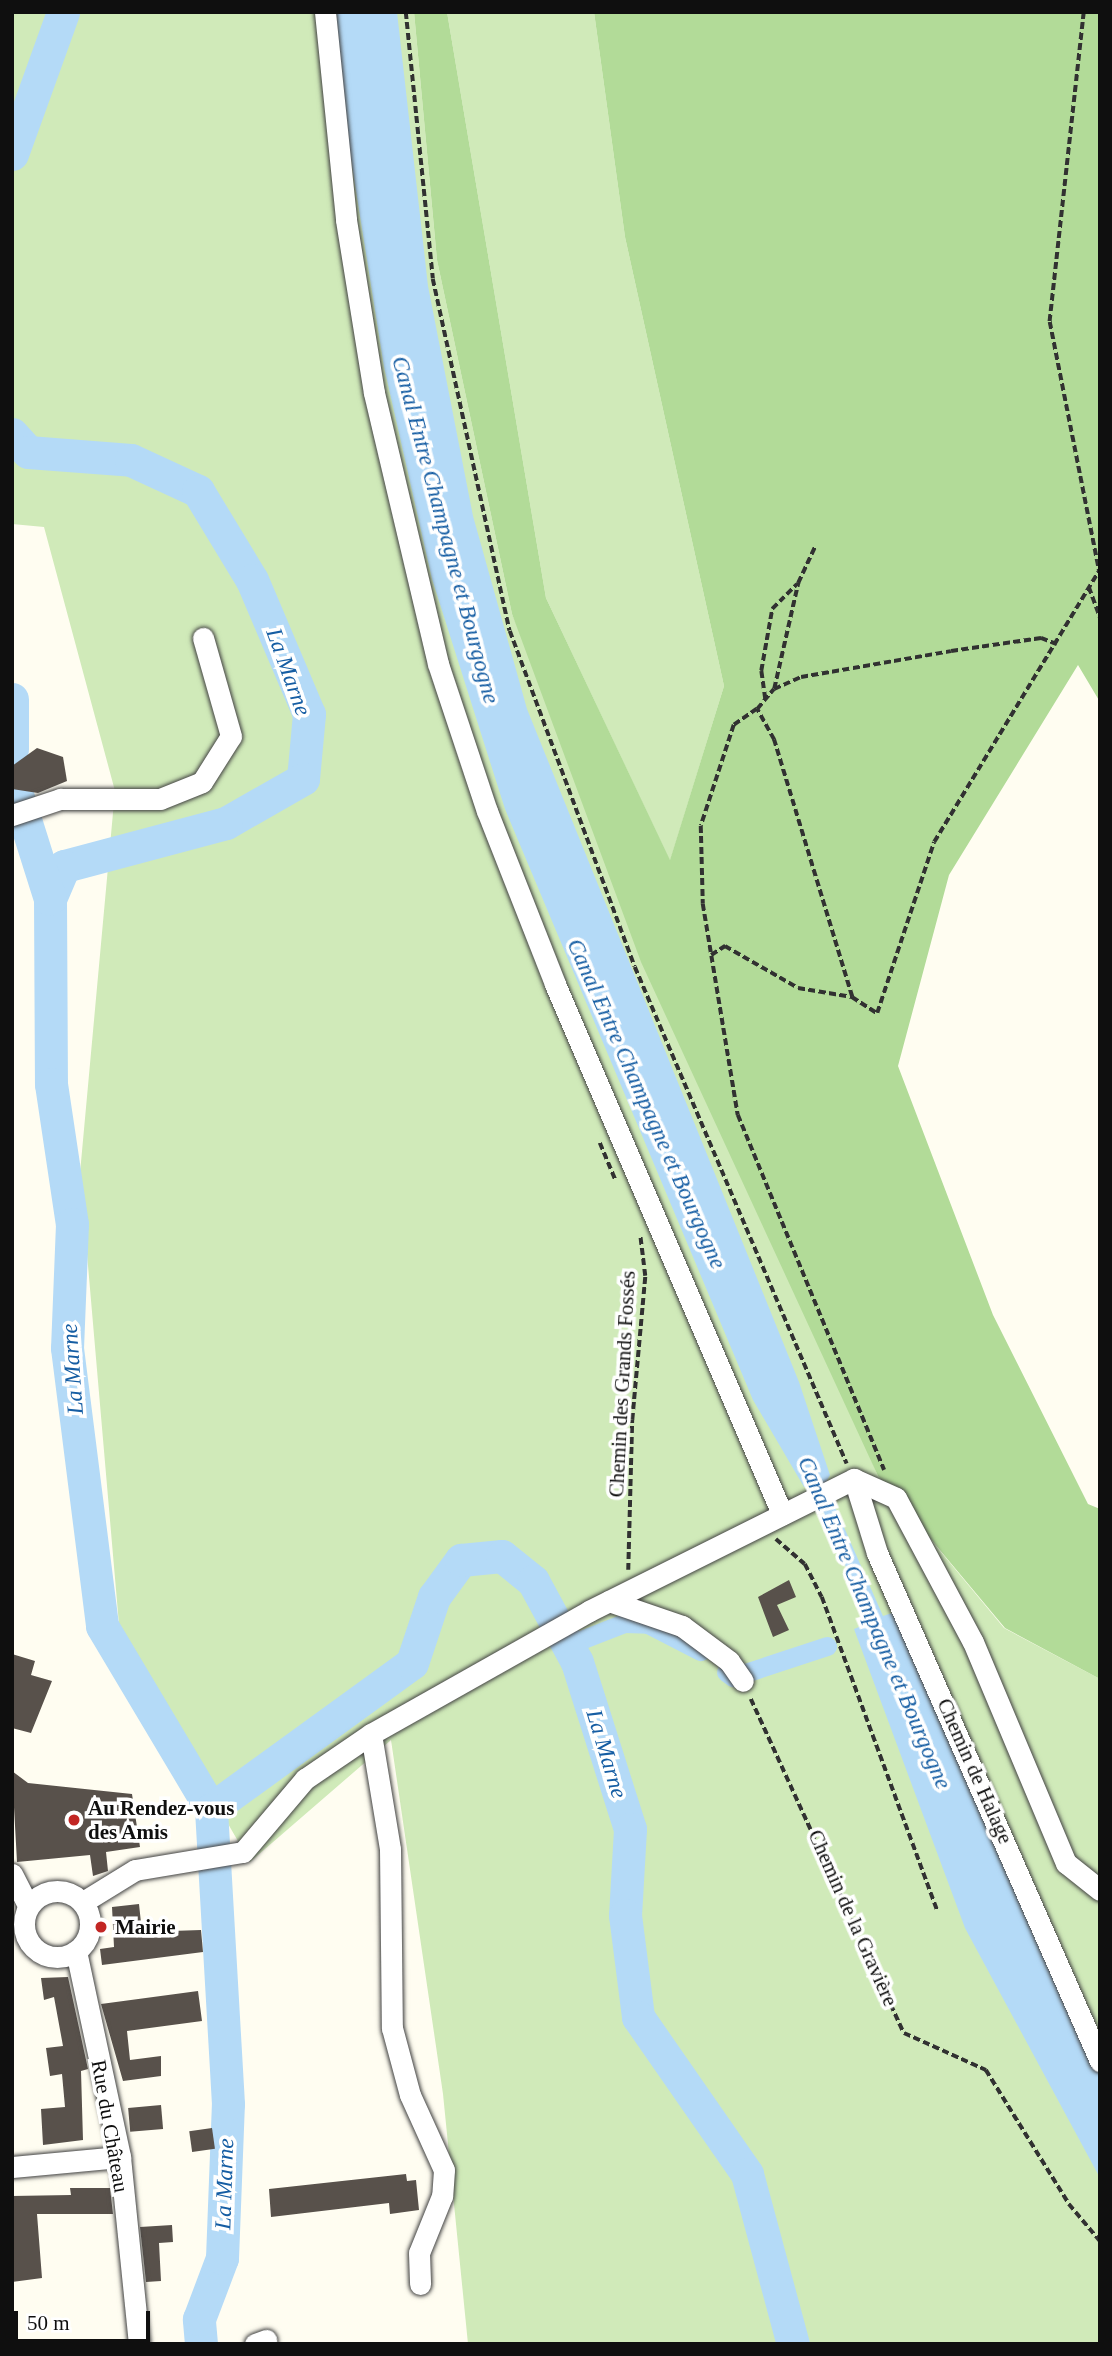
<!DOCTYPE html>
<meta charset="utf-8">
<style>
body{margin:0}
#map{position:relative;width:1112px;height:2356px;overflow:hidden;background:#fffdf1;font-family:Georgia,serif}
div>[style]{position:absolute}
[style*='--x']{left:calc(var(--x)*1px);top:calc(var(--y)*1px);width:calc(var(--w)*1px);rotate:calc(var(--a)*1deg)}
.green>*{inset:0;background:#d0eab9}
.forest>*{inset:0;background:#b2db98}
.water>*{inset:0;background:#b4daf7}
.canal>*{height:19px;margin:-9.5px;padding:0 9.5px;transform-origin:9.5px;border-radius:9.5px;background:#b4daf7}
.river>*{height:33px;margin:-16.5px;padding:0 16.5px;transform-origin:16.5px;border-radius:16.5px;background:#b4daf7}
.building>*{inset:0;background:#58514b;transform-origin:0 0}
.path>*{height:3.5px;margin-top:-1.75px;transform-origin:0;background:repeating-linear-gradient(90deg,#313131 0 7px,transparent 0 10.5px)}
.roads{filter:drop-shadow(0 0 2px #424242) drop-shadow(0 0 2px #424242)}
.minor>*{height:21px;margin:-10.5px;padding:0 10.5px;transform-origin:10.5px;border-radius:10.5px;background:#fff}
.minor>.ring{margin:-10.5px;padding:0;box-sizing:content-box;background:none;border:21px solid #fff;border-radius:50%}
.dots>*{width:19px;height:19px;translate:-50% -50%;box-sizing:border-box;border:4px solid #fff;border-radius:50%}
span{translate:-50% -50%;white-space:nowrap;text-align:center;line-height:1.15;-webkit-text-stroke:7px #fff;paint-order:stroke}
.street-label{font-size:21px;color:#0f0f0f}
.poi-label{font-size:21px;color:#0f0f0f;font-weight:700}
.left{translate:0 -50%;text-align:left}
.water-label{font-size:23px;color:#155da3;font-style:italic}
.frame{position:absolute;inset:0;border:14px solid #0f0f0f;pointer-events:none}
.scale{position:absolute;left:14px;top:2311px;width:136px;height:32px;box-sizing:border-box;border:4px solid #0f0f0f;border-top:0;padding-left:9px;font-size:21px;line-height:24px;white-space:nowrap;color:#0f0f0f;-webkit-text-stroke:5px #fff;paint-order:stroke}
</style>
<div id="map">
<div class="green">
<i style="clip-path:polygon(12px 12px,414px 12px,437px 260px,512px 614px,878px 1476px,1004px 1628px,1100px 1679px,1100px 2344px,468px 2344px,443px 2094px,391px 1740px,250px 1862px,120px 1636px,80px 1173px,115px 791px,44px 527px,12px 524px)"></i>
<i style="clip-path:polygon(447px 12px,594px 12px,625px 237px,724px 686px,670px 861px,546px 598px)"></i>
</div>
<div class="forest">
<i style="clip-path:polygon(414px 12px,447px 12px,546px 598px,670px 860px,724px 686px,625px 237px,594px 12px,1100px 12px,1100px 702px,1078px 665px,949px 875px,898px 1066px,993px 1315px,1088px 1504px,1100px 1509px,1100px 1679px,1005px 1628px,878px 1476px,641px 962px,512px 614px,437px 260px)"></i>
</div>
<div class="water">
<i style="clip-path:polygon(336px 12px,397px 12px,428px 286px,473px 516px,527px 709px,799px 1382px,830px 1475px,825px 1484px,883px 1616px,895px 1612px,1100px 2073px,1100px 2178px,965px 1928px,854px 1629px,869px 1623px,812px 1485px,804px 1487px,753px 1400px,505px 809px,432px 579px,384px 367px,342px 103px)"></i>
</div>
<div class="canal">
<i style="--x:568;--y:1645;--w:60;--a:-21.4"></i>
<i style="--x:624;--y:1623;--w:24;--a:2"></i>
<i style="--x:648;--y:1624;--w:59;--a:27.4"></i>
<i style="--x:726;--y:1672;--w:9;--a:36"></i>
<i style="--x:733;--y:1677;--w:99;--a:-18.3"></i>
</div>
<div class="river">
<i style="--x:12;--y:154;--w:151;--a:-70.2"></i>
<i style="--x:12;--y:434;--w:24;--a:48"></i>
<i style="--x:28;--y:452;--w:103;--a:4.4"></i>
<i style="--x:131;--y:460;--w:74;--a:24.8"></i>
<i style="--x:198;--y:491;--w:104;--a:58.8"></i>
<i style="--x:252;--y:580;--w:146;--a:67"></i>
<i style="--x:309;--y:714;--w:65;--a:95.3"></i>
<i style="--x:303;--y:779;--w:89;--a:150.3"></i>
<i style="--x:226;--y:823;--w:168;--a:165.1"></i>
<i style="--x:64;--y:866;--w:36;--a:113"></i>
<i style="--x:50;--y:899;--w:185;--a:89.7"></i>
<i style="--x:51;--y:1084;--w:142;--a:81.5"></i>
<i style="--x:72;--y:1224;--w:124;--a:92.3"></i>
<i style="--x:67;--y:1348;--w:280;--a:82.8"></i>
<i style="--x:102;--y:1626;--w:213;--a:59.2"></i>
<i style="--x:211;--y:1809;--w:248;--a:-36"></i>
<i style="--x:412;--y:1663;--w:70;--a:-71.6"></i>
<i style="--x:434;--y:1597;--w:46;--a:-53.9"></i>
<i style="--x:461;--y:1560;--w:41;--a:-5.6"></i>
<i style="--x:502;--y:1556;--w:40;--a:39"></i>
<i style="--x:533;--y:1581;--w:92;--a:61.5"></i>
<i style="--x:577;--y:1662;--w:175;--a:72.4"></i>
<i style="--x:630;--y:1829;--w:86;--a:93.3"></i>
<i style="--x:625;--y:1915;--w:103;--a:82.7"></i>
<i style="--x:638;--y:2017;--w:191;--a:55.2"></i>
<i style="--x:747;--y:2174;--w:176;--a:74.9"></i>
<i style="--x:12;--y:699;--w:50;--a:90"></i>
<i style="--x:15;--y:788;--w:116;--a:72.5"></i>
<i style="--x:201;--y:2344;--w:25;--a:-95"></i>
<i style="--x:199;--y:2319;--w:65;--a:-69.3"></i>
<i style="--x:222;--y:2258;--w:154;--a:-87.8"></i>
<i style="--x:228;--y:2104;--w:295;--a:-93.3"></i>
</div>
<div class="building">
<i style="clip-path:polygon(37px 748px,63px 757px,67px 781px,38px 793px,12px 789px,12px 766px)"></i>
<i style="clip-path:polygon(789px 1580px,796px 1597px,777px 1605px,789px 1630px,773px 1637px,758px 1597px)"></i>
<i style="clip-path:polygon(12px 1654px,35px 1661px,31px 1675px,52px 1681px,31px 1733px,12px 1728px)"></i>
<i style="clip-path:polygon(12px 1771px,28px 1783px,132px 1794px,140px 1847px,106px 1852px,108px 1871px,93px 1876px,90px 1855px,17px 1862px)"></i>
<i style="clip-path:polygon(139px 1904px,142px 1932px,201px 1930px,203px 1952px,102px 1965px,100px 1949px,114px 1947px,112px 1907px)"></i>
<i style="clip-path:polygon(68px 1977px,88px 2069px,81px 2071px,83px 2140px,43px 2145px,41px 2109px,65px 2107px,62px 2074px,50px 2076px,46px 2048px,63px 2046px,54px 1997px,44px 2000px,41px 1978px)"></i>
<i style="clip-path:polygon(198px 1991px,202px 2021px,127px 2031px,130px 2060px,161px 2056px,161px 2076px,123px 2081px,101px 2004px)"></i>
<i style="left:161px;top:2105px;width:24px;height:33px;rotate:85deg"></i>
<i style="left:212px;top:2128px;width:21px;height:23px;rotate:82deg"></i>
<i style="clip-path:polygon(406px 2174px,407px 2181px,416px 2180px,419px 2210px,390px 2214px,389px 2203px,271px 2217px,269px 2189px)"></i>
<i style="clip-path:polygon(70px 2188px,110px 2188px,113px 2214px,37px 2214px,42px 2278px,12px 2282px,12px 2196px,71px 2195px)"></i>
<i style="clip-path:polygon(172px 2225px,173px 2242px,159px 2243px,161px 2281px,146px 2282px,140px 2227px)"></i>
</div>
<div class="path">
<i style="--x:406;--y:12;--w:268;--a:84.2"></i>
<i style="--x:433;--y:279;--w:360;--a:77.7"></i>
<i style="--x:510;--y:631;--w:358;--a:69.6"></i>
<i style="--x:635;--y:967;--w:540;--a:66.9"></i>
<i style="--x:1084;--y:12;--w:312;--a:96.3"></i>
<i style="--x:1050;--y:322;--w:253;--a:78.8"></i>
<i style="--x:1089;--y:587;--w:33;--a:70"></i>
<i style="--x:774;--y:689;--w:30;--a:-24"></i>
<i style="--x:801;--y:677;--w:152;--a:-9.8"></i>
<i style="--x:951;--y:651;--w:91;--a:-8.2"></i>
<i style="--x:1041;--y:638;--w:17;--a:21"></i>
<i style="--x:765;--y:699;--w:28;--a:-98"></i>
<i style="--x:761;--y:671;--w:63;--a:-79.9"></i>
<i style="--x:772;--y:609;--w:35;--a:-45"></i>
<i style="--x:757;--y:709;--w:26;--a:-50"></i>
<i style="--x:774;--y:689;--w:109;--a:-77.2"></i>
<i style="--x:798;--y:583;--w:40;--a:-65"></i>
<i style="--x:711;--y:955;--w:17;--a:-33"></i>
<i style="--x:725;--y:946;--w:84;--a:29.9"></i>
<i style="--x:798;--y:988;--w:55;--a:9.5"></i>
<i style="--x:852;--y:997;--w:30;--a:33"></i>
<i style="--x:877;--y:1013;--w:180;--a:-71.6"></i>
<i style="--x:934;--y:842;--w:320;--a:-58.7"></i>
<i style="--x:852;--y:997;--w:269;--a:-106.9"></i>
<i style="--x:774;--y:740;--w:35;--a:-119"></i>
<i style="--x:757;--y:709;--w:28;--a:145"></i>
<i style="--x:734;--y:725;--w:106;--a:108.1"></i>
<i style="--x:701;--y:826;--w:78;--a:88.5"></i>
<i style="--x:703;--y:904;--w:214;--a:80.6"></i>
<i style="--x:738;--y:1115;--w:384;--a:67.6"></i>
<i style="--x:600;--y:1143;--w:41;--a:67.2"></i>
<i style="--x:776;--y:1539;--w:38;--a:41"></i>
<i style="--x:805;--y:1564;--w:37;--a:63"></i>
<i style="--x:822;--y:1597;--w:333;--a:69.8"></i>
<i style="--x:628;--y:1570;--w:150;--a:-88.5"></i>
<i style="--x:632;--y:1420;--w:145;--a:-84.8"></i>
<i style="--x:645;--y:1276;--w:39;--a:-97"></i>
<i style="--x:751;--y:1699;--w:367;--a:65.4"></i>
<i style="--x:904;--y:2033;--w:90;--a:24.3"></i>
<i style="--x:986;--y:2070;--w:158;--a:58.2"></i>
<i style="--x:1069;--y:2204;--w:48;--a:50"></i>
</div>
<div class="roads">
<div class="minor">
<i style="--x:325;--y:12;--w:209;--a:84.2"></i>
<i style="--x:346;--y:220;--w:175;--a:80.8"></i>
<i style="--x:374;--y:393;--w:278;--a:76.7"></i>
<i style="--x:438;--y:664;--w:155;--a:71.6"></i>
<i style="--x:487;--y:811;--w:186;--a:68.5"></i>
<i style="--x:555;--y:984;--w:577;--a:66.81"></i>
<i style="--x:12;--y:815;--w:51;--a:-18.4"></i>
<i style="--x:60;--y:799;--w:100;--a:0"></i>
<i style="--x:160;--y:799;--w:45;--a:-22"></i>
<i style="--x:202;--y:782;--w:54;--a:-57.8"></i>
<i style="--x:231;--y:736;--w:102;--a:-105.9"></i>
<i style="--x:854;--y:1479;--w:77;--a:72.7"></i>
<i style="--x:877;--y:1553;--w:555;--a:66.3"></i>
<i style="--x:609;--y:1601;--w:77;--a:18.9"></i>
<i style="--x:682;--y:1626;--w:59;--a:36.7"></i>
<i style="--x:729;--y:1661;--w:24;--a:55"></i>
<i style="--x:371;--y:1734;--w:117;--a:80.6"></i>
<i style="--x:390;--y:1849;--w:179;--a:89.4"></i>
<i style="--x:392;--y:2028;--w:69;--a:75"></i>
<i style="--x:410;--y:2095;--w:82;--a:65.6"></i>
<i style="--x:444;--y:2170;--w:26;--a:94"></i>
<i style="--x:442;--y:2196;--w:61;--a:112"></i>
<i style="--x:419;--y:2253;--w:31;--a:88"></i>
<i style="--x:12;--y:1874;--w:36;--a:63"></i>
<i class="ring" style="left:24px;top:1891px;width:45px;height:45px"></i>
<i style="--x:83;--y:1902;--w:61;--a:-31.6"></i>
<i style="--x:135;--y:1870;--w:109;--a:-9.5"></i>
<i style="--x:243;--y:1852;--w:96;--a:-49.7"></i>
<i style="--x:305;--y:1779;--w:80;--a:-34.3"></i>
<i style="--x:371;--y:1734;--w:250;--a:-29.4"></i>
<i style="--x:589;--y:1611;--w:296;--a:-26.5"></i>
<i style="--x:854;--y:1479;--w:46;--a:24.3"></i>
<i style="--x:896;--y:1498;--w:163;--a:61.9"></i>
<i style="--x:973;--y:1642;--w:240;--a:67.2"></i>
<i style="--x:1066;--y:1863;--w:43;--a:38.5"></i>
<i style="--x:76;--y:1951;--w:211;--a:77.9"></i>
<i style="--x:120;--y:2157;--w:188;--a:84.2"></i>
<i style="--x:12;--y:2167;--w:108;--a:-5.3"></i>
<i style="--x:255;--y:2344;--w:12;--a:-20"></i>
</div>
</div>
<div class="dots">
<i style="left:74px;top:1820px;background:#c22624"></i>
<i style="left:101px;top:1927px;background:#c22624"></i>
</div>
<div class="street-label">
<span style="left:622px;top:1384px;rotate:-87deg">Chemin des Grands Fossés</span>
<span style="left:975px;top:1771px;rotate:66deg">Chemin de Halage</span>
<span style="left:853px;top:1918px;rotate:66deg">Chemin de la Gravière</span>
<span style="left:110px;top:2126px;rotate:80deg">Rue du Château</span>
</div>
<div class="poi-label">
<span class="left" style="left:88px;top:1820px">Au Rendez-vous<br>des Amis</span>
<span class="left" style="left:115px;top:1927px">Mairie</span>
</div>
<div class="water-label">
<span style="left:445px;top:530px;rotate:75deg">Canal Entre Champagne et Bourgogne</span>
<span style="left:288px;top:672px;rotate:70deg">La Marne</span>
<span style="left:646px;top:1104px;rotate:66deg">Canal Entre Champagne et Bourgogne</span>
<span style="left:73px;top:1369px;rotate:-94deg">La Marne</span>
<span style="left:874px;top:1623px;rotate:67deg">Canal Entre Champagne et Bourgogne</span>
<span style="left:606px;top:1754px;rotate:73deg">La Marne</span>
<span style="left:225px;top:2184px;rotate:-88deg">La Marne</span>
</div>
<div class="frame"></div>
<div class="scale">50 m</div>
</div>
